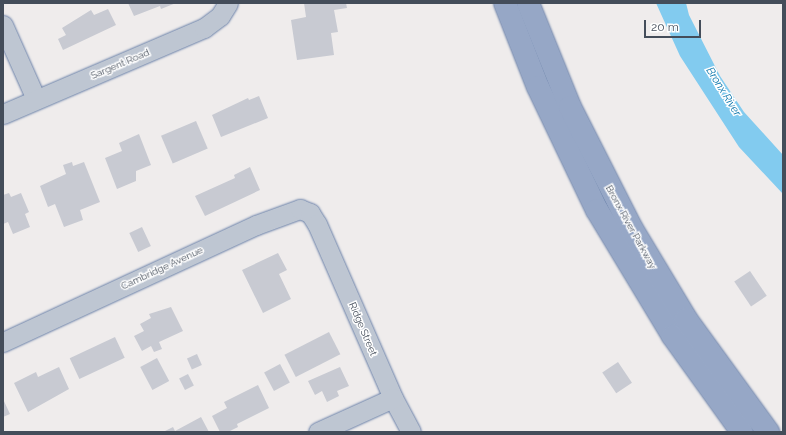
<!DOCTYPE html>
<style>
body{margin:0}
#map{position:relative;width:786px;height:435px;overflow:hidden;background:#efecec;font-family:Raleway,sans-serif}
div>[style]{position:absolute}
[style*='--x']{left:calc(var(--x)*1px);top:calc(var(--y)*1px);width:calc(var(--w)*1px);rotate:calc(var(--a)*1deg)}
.water>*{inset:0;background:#82cbef}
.building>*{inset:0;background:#c8cad2;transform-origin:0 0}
.roads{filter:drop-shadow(0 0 1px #6c82a9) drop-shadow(0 0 1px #6c82a9)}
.minor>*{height:19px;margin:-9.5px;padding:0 9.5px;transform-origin:9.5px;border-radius:9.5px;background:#bec6d2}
.trunk>*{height:22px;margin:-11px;padding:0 11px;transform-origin:11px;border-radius:11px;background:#96a7c6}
span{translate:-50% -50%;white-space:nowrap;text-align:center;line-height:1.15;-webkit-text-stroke:3px #fff;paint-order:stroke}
.street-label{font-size:10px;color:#444d5a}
.water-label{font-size:11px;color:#0774aa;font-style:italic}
.frame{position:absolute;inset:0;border:4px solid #444d5a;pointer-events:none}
.scale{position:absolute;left:644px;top:20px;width:57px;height:18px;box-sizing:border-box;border:2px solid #444d5a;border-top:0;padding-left:5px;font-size:12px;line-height:14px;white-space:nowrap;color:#444d5a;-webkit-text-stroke:3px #fff;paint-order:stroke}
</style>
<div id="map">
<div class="water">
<i style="clip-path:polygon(656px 3px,686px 3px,689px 15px,720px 76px,744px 112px,783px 155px,783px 194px,739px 147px,680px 56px)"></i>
</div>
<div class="building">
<i style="clip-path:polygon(128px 3px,176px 3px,161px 9px,160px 6px,134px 16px)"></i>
<i style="clip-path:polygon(304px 3px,346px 3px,347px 8px,334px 10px,338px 32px,331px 33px,334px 55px,297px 60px,291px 20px,306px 17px)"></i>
<i style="clip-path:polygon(108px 9px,116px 25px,63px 50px,58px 39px,66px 35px,62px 28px,91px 10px,94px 15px)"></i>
<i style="clip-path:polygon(259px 96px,268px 118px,221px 137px,212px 115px,248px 98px,249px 100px)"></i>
<i style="left:196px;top:121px;width:30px;height:38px;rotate:67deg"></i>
<i style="clip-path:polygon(139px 134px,151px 165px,136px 171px,136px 181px,117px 189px,105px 158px,122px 151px,119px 143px)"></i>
<i style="clip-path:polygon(72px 162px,73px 166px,84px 162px,100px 202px,80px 210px,83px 220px,64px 227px,55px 204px,48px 207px,40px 186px,66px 174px,63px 165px)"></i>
<i style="clip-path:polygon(250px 167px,260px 190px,205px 216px,195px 196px,235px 178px,234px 175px)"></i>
<i style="clip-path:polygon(9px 193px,11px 197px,21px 193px,29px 212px,25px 214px,30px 227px,13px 234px,8px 222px,3px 224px,3px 195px)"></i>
<i style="left:142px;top:227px;width:21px;height:14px;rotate:65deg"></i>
<i style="clip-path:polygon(278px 253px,287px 270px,279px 274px,291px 299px,263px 313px,242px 270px)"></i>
<i style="left:750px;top:271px;width:30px;height:19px;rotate:56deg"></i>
<i style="clip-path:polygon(171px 307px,183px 331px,159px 342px,162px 349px,154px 352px,151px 346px,142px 351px,134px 336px,144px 331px,140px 324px,151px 318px,149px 314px)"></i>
<i style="left:329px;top:332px;width:25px;height:50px;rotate:63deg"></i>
<i style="left:115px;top:337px;width:23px;height:50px;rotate:65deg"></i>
<i style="left:197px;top:354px;width:12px;height:11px;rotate:66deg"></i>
<i style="left:157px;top:358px;width:26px;height:19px;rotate:62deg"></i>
<i style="left:618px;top:362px;width:25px;height:19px;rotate:56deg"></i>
<i style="left:280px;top:364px;width:21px;height:18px;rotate:62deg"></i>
<i style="clip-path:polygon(59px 367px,69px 389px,28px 412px,14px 383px,36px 372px,38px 377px)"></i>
<i style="clip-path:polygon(340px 367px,349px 386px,337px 391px,339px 396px,327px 402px,322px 391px,315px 395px,308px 381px)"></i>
<i style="left:188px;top:374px;width:13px;height:10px;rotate:63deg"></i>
<i style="clip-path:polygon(258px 385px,269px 408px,237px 424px,238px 427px,228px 432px,220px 432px,212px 416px,227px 408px,224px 402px)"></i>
<i style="clip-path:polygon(3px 399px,10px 414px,3px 417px)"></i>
<i style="clip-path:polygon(201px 417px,209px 432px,163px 432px,173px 427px,175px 431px)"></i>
</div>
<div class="roads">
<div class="minor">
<i style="--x:3;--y:25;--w:81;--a:66"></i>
<i style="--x:3;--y:114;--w:219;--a:-23.2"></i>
<i style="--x:204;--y:28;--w:20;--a:-37"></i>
<i style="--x:220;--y:16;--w:15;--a:-58"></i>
<i style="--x:3;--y:342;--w:279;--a:-24.8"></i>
<i style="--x:256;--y:225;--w:47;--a:-20"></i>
<i style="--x:300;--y:209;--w:11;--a:22"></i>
<i style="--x:310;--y:213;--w:13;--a:58"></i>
<i style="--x:317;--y:224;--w:190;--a:66.4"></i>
<i style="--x:393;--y:398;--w:38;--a:62"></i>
<i style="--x:318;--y:432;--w:82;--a:-24.4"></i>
</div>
<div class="trunk">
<i style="--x:505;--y:3;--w:90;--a:68.6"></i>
<i style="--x:538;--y:87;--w:136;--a:64.4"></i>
<i style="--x:597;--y:210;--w:147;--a:58.9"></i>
<i style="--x:673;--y:336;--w:118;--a:54.3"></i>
<i style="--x:528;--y:3;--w:112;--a:68"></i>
<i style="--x:570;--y:107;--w:137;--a:63.1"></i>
<i style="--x:632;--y:229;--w:105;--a:59"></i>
<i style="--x:686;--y:319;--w:140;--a:54"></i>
</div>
</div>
<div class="street-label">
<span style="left:120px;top:64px;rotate:-23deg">Sargent Road</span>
<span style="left:631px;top:227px;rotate:61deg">Bronx River Parkway</span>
<span style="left:162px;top:268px;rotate:-25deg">Cambridge Avenue</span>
<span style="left:363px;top:329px;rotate:67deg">Ridge Street</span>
</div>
<div class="water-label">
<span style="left:723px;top:92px;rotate:58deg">Bronx River</span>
</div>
<div class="frame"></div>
<div class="scale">20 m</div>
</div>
